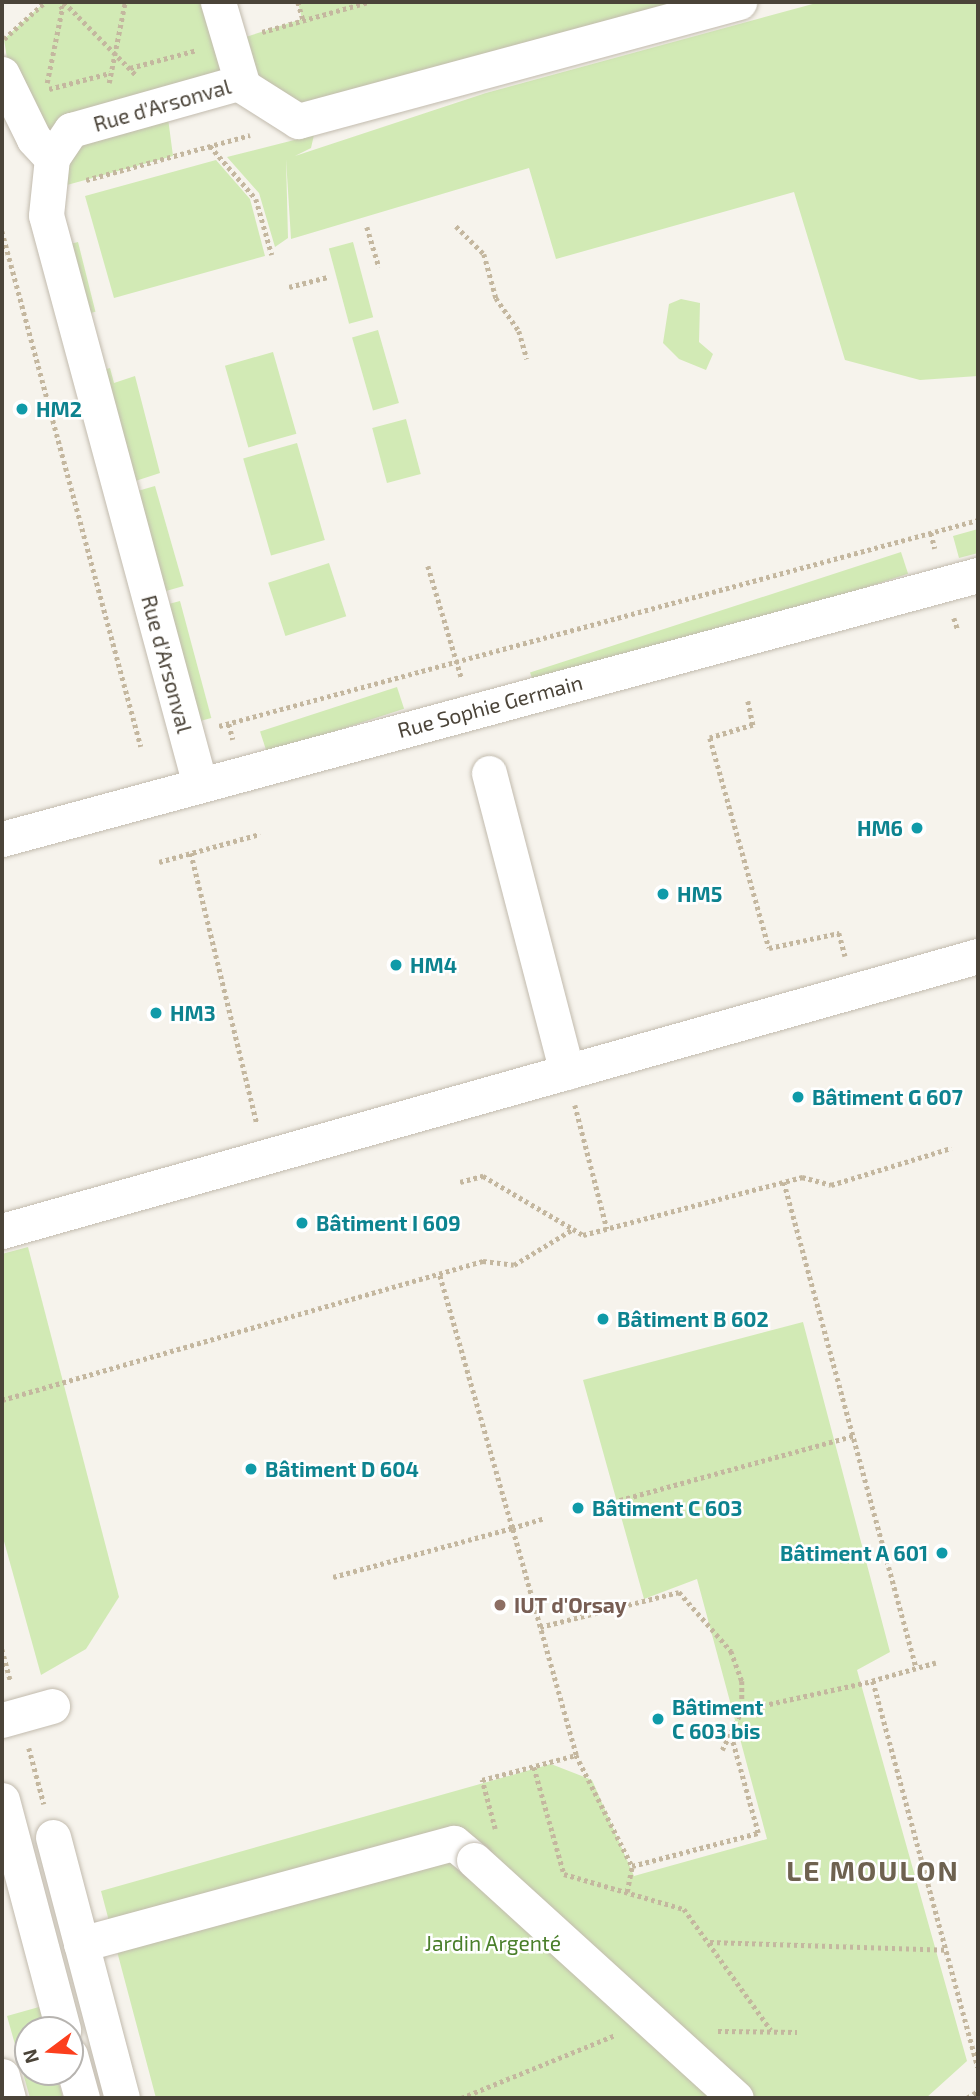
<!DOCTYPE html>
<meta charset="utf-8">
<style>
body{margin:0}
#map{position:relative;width:980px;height:2100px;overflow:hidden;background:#f6f3ec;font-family:"Exo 2",sans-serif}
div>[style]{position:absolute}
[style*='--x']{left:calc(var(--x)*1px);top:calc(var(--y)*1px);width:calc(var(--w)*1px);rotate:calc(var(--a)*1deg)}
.green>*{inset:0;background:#d2eab5;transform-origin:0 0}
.path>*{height:4.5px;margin-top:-2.25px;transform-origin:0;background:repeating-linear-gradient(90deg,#c4b79f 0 3.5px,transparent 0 7px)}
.roads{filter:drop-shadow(0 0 2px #c2bbae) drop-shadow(0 0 2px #c2bbae)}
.minor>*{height:35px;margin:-17.5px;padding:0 17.5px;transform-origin:17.5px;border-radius:17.5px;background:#fff}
.bridges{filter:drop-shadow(0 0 2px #c2bbae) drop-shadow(0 0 2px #c2bbae)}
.minor-bridge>*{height:35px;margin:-17.5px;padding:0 17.5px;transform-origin:17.5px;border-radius:17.5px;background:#fff}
.dots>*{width:19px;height:19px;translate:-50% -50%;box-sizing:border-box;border:4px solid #fff;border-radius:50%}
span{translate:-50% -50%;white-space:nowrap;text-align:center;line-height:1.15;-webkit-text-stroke:5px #fff;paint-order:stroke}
.street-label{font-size:21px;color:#4b4439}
.culture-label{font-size:21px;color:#0d838f;font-weight:700}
.left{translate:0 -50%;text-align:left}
.right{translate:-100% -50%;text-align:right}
.education-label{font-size:21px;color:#785e54;font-weight:700}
.park-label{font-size:21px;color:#4a7f2a}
.district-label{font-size:28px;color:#6e6250;font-weight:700;letter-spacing:2px}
.frame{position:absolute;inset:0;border:4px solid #4b4439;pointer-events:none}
.north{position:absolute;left:14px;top:2016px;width:70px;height:70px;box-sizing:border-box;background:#fff;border:2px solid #b7b4b0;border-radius:50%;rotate:254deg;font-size:19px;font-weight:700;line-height:28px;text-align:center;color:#4b4439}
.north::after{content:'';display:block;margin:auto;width:24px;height:32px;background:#fc3f1d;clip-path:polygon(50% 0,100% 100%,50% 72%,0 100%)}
</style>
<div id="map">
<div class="green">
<i style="clip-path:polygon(45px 2px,214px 2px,238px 83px,166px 103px,173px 156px,45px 191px,34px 139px,13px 98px,4px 39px)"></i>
<i style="clip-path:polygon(298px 2px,716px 2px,298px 121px,242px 83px,230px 42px,302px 19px)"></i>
<i style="clip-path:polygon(820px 2px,978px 2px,978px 376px,920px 380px,845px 360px,794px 192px,556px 259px,529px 168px,291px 239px,286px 159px,288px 238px,275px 247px,259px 193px,227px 157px,314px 135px,311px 148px,295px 156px,486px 93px)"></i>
<i style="clip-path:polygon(216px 160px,250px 199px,265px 256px,114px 298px,85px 196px)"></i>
<i style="left:78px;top:242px;width:72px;height:27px;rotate:76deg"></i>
<i style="left:353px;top:242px;width:78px;height:25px;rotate:75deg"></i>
<i style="clip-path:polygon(681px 299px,700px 303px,699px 342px,713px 354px,706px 370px,679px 359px,663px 343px,669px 304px)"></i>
<i style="left:378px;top:330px;width:76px;height:27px;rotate:74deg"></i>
<i style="left:273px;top:352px;width:85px;height:50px;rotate:74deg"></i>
<i style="clip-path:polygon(110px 368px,114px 383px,135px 376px,160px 473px,114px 488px,84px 376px)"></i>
<i style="left:406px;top:419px;width:57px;height:35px;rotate:75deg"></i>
<i style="left:297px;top:443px;width:101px;height:56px;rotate:74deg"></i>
<i style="left:155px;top:486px;width:104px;height:42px;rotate:74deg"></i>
<i style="clip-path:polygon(978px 529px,978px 553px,959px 558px,953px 536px)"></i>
<i style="left:901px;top:552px;width:23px;height:390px;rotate:72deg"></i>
<i style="left:329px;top:563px;width:56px;height:64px;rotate:72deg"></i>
<i style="left:180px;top:601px;width:121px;height:35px;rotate:75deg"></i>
<i style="left:397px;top:687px;width:23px;height:144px;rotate:72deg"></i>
<i style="clip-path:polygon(28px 1247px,119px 1597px,86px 1649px,41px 1675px,2px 1534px,2px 1254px)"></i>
<i style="clip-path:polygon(803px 1322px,890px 1652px,857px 1670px,967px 2061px,926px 2098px,156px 2098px,101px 1891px,551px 1764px,592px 1780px,634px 1876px,767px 1839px,697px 1579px,644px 1599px,583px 1380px)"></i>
<i style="clip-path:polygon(39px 2007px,45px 2030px,28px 2030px,28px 2072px,56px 2072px,63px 2098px,30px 2098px,7px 2016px)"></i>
</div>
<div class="path">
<i style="--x:64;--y:2;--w:104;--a:45.4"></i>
<i style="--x:298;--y:2;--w:18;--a:74"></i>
<i style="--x:262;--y:32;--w:111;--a:-15.7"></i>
<i style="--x:4;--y:39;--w:55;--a:-42.1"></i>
<i style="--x:130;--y:68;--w:69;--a:-15"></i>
<i style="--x:47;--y:83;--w:76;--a:-78.5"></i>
<i style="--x:62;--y:9;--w:8;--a:-113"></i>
<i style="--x:109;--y:83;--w:83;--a:-78.8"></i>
<i style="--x:49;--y:89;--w:63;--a:-14.7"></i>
<i style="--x:210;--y:146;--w:70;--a:49"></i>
<i style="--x:256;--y:199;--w:58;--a:74.1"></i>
<i style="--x:86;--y:180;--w:170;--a:-15.3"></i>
<i style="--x:456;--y:226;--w:40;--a:45"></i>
<i style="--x:484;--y:254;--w:46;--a:74.7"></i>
<i style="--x:496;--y:298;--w:40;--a:55.1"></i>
<i style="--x:519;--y:331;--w:29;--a:74"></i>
<i style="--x:367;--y:227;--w:42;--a:73.3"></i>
<i style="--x:2;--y:231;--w:534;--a:74.92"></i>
<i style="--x:289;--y:287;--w:40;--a:-14.4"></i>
<i style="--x:931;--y:533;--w:16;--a:76"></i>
<i style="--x:428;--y:566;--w:118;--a:73.3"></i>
<i style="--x:954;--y:618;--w:13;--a:72"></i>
<i style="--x:748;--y:701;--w:25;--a:78"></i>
<i style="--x:753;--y:725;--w:45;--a:163.2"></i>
<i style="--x:710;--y:738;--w:218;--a:74.3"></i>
<i style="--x:769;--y:948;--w:72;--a:-12.1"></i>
<i style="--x:839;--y:933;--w:24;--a:75"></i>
<i style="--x:229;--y:724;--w:16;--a:76"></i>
<i style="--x:219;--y:726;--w:786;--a:-15.18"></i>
<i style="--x:191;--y:853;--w:278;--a:76.3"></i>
<i style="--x:159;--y:862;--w:105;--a:-15.5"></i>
<i style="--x:575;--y:1105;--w:128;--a:75.5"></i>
<i style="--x:460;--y:1182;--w:24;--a:-15"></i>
<i style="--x:483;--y:1176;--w:104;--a:30.5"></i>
<i style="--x:784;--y:1182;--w:503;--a:74.77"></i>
<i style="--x:2;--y:1400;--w:501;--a:-16.12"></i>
<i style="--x:483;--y:1261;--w:31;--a:7"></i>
<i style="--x:514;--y:1265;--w:69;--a:-31.4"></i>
<i style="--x:573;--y:1229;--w:12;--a:31"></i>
<i style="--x:583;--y:1235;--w:227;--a:-14.8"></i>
<i style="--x:802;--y:1177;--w:30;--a:15"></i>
<i style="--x:831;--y:1185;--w:126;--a:-17.1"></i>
<i style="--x:613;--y:1502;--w:249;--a:-15.4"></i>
<i style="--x:333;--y:1577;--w:186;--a:-15.3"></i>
<i style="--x:512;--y:1528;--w:265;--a:-106"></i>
<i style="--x:540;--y:1627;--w:143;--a:-14.1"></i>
<i style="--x:679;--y:1592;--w:79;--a:48.6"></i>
<i style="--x:731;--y:1651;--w:32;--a:70"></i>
<i style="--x:742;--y:1681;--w:29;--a:90"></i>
<i style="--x:2;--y:1649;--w:34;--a:75"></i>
<i style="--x:936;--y:1663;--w:66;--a:164.1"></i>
<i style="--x:873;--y:1681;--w:400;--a:74.8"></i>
<i style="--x:29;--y:1748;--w:58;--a:75"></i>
<i style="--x:722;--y:1750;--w:45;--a:-63.4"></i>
<i style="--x:742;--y:1710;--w:134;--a:-12.5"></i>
<i style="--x:576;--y:1755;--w:124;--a:63.2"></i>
<i style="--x:632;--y:1866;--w:130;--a:-14.7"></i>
<i style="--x:758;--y:1833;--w:105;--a:-105.5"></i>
<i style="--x:534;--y:1767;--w:111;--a:74.3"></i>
<i style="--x:564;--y:1874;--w:125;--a:16.3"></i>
<i style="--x:684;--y:1909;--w:149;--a:54.3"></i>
<i style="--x:495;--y:1829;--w:51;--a:-104.9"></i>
<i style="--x:482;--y:1780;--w:97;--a:-14.9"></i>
<i style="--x:576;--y:1755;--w:236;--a:-105.7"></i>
<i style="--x:512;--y:1528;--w:34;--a:-17"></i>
<i style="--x:627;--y:1892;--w:26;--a:-79"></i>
<i style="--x:710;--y:1942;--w:236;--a:1.9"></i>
<i style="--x:718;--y:2031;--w:79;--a:0.7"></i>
<i style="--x:461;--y:2098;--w:166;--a:-22.2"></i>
<i style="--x:967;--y:2098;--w:13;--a:-32"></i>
</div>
<div class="roads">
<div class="minor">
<i style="--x:218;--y:2;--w:84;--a:73.5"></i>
<i style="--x:2;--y:74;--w:72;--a:63.8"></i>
<i style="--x:34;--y:139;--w:26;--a:47"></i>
<i style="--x:489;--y:773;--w:309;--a:75.4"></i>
<i style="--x:200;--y:785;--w:590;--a:-105.12"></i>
<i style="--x:46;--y:215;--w:57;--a:-84"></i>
<i style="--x:52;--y:158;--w:34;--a:-56"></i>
<i style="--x:71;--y:130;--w:173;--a:-15.7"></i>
<i style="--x:238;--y:83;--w:71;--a:32.3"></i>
<i style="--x:298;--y:121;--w:457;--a:-15.1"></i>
<i style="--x:2;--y:839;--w:1011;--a:-15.14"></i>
<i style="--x:2;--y:1231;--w:1014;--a:-15.74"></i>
<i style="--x:2;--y:1720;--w:52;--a:-15.6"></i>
<i style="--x:2;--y:1800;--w:238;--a:75.1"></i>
<i style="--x:53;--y:1837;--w:270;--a:75.2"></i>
<i style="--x:81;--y:1944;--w:386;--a:-15.2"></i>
<i style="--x:454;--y:1843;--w:26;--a:40"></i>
<i style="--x:70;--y:2055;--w:45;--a:74.4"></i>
<i style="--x:2;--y:2076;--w:23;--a:75"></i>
</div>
</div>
<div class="bridges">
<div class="minor-bridge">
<i style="--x:474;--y:1860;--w:354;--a:42.3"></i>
</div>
</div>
<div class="dots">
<i style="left:22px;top:409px;background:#0f9aa8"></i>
<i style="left:917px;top:828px;background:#0f9aa8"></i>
<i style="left:663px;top:894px;background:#0f9aa8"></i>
<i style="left:396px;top:965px;background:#0f9aa8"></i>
<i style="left:156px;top:1013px;background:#0f9aa8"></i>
<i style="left:798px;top:1097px;background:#0f9aa8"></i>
<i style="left:302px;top:1223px;background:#0f9aa8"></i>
<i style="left:603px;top:1319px;background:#0f9aa8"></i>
<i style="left:251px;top:1469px;background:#0f9aa8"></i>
<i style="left:578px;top:1508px;background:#0f9aa8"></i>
<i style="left:942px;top:1553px;background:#0f9aa8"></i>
<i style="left:500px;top:1605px;background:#8d6e63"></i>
<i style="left:658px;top:1719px;background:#0f9aa8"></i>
</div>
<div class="street-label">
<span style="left:162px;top:105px;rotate:-16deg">Rue d'Arsonval</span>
<span style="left:167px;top:664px;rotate:75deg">Rue d'Arsonval</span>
<span style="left:490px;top:706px;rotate:-15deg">Rue Sophie Germain</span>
</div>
<div class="culture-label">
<span class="left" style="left:36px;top:409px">HM2</span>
<span class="right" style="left:903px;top:828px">HM6</span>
<span class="left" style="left:677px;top:894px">HM5</span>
<span class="left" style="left:410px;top:965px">HM4</span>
<span class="left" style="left:170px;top:1013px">HM3</span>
<span class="left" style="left:812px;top:1097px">Bâtiment G 607</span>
<span class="left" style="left:316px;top:1223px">Bâtiment I 609</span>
<span class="left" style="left:617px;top:1319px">Bâtiment B 602</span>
<span class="left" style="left:265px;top:1469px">Bâtiment D 604</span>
<span class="left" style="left:592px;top:1508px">Bâtiment C 603</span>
<span class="right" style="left:928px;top:1553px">Bâtiment A 601</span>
<span class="left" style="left:672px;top:1719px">Bâtiment<br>C 603 bis</span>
</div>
<div class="education-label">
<span class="left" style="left:514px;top:1605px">IUT d'Orsay</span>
</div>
<div class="park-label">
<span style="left:493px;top:1943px">Jardin Argenté</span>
</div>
<div class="district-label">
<span style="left:873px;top:1870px">LE MOULON</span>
</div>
<div class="frame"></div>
<div class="north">N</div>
</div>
